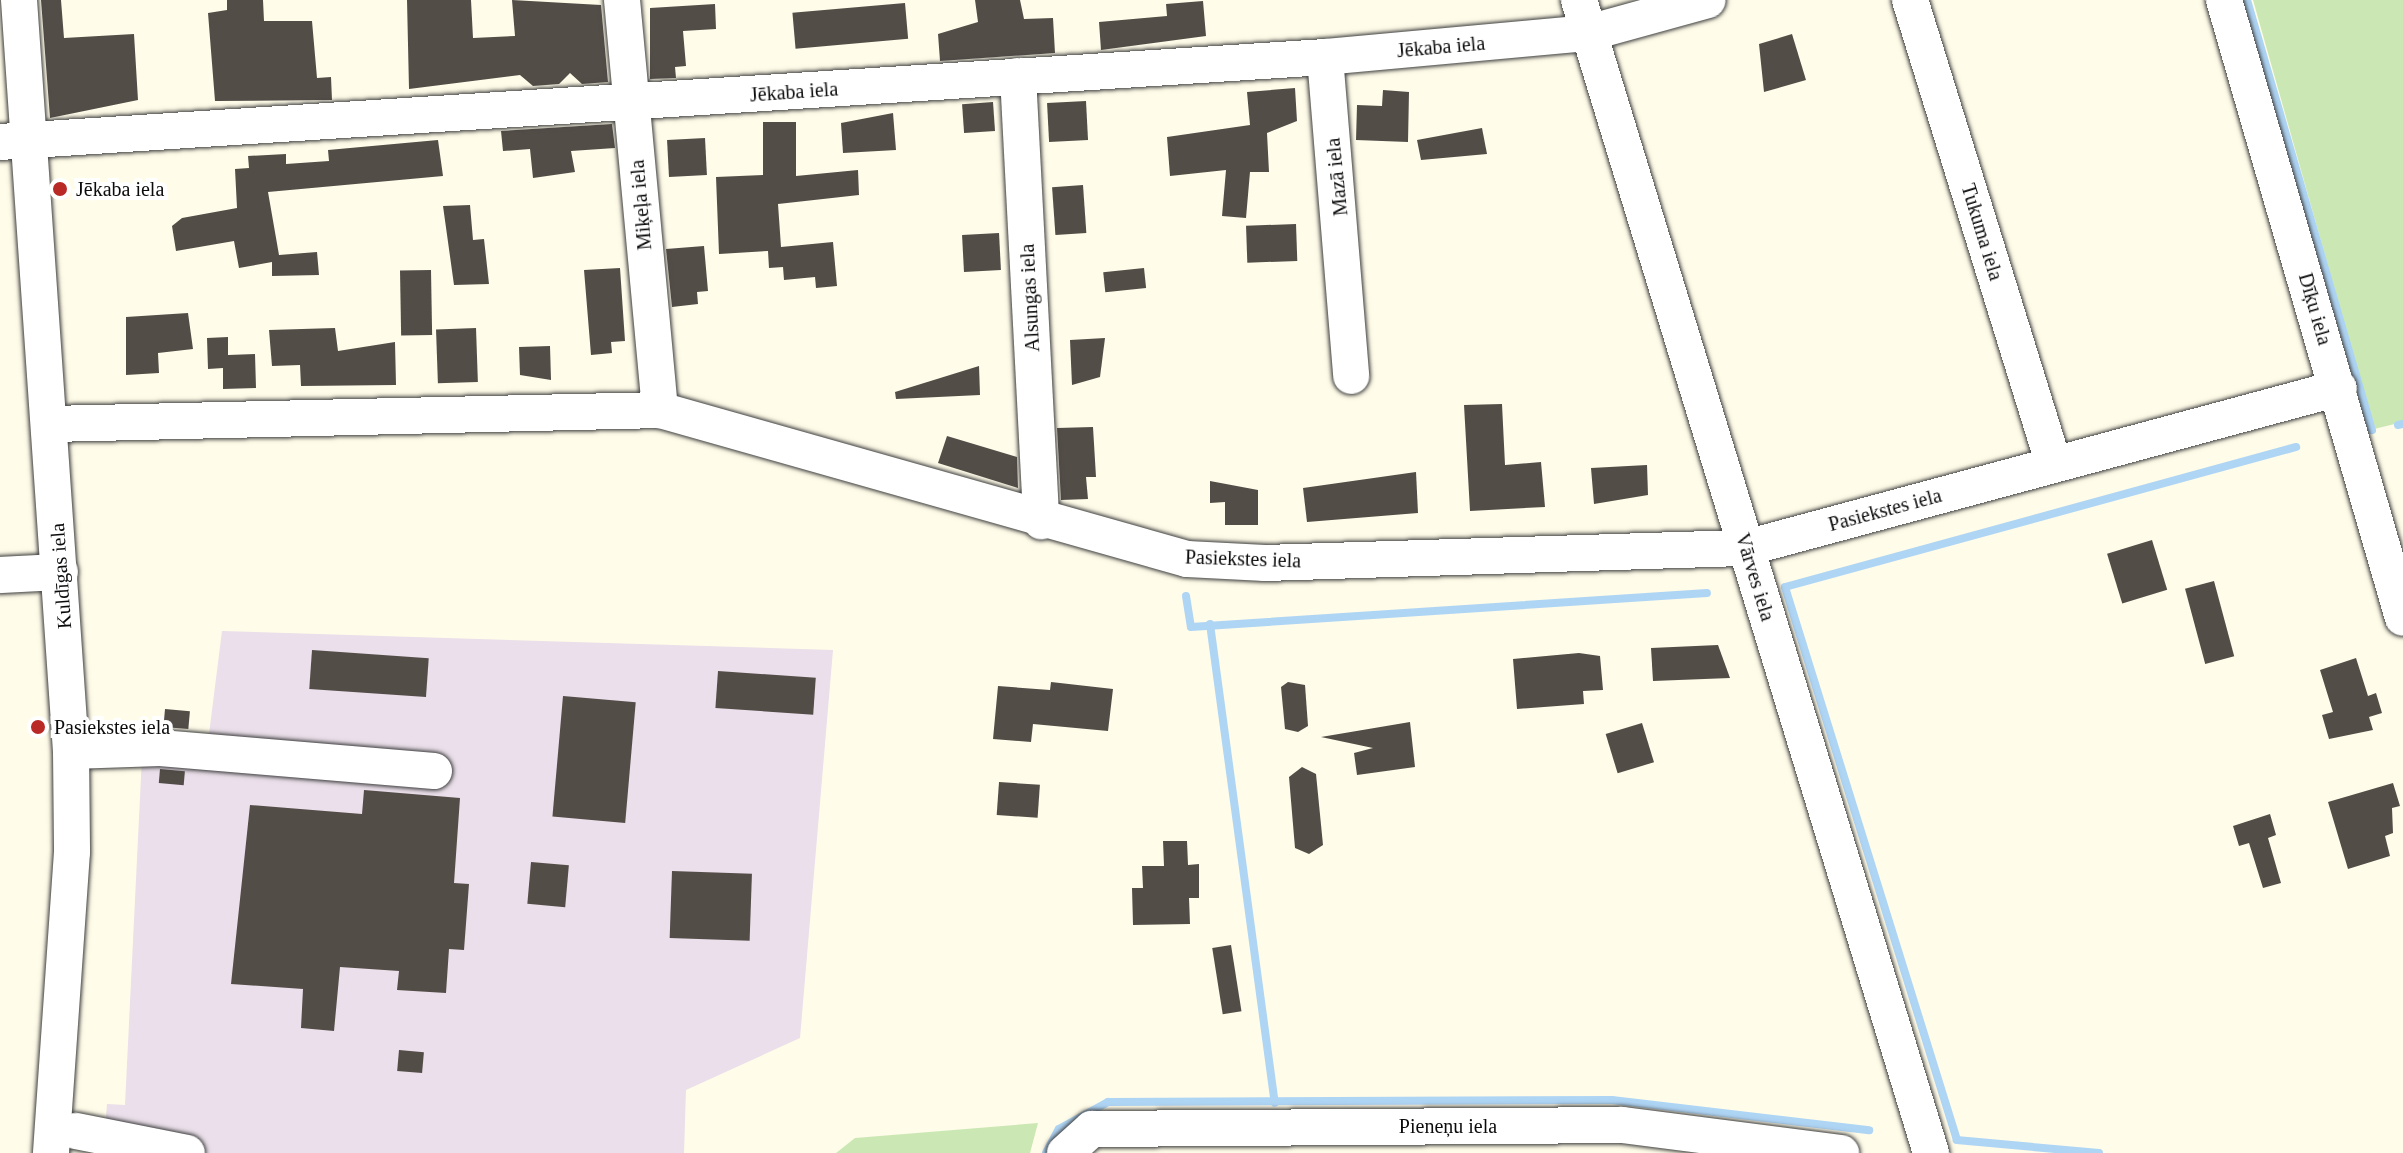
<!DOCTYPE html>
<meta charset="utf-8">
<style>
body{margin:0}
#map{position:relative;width:2403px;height:1153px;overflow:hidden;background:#fffce9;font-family:Georgia,serif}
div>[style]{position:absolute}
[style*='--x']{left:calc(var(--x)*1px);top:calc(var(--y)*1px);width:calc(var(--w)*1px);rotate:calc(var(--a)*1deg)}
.industrial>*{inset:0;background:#eadfea}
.green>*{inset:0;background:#cbe8b4}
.stream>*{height:8px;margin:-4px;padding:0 4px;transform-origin:4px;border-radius:4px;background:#afd5f5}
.building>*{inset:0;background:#534d48;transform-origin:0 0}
.roads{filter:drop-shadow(0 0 2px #3e3e3e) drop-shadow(0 0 2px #3e3e3e)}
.minor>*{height:36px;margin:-18px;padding:0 18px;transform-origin:18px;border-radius:18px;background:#fff}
.dots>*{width:22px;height:22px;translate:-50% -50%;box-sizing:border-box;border:4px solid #fff;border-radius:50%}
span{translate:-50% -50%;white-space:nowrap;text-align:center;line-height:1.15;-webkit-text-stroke:8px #fff;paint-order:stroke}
.street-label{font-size:20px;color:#0b0b0b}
.poi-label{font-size:20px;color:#0b0b0b}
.left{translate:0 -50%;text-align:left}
</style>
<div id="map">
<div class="industrial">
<i style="clip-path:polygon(222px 631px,833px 650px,800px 1038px,686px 1090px,684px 1153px,103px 1153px,107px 1104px,125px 1105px,143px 736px,208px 742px)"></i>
</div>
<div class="green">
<i style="clip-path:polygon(2253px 0,2403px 0,2403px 422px,2374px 429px)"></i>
<i style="clip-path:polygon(1038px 1123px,1030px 1153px,836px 1153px,855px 1138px)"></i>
</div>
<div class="stream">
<i style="--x:2247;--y:0;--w:448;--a:73.8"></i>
<i style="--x:2398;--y:425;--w:5;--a:-11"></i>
<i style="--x:1186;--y:596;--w:31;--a:81"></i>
<i style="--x:1191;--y:627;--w:517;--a:-3.77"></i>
<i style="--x:1210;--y:624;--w:483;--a:82.3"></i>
<i style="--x:1046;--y:1153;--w:27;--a:-62"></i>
<i style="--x:1059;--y:1129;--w:56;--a:-28.9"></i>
<i style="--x:1108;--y:1102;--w:504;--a:-0.23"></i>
<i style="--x:1612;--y:1100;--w:259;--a:6.7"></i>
<i style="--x:2099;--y:1153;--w:143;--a:-174.8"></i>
<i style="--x:1957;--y:1140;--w:579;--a:-107.28"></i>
<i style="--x:1785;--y:587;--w:530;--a:-15.32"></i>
</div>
<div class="building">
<i style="clip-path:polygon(41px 0,61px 0,64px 38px,134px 34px,138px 100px,50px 118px)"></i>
<i style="clip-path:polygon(227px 0,263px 0,264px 21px,312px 21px,317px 78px,331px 77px,332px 100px,215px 101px,208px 13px,227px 10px)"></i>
<i style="clip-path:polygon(407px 0,471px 0,473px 38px,515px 36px,512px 0,601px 5px,608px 82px,582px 84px,570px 73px,559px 84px,533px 86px,520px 75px,409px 89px)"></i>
<i style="clip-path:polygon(975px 0,1020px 0,1024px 19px,1053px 18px,1055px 53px,940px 61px,938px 34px,978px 22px)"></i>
<i style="clip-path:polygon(1203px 1px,1206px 36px,1101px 50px,1099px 22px,1167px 16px,1166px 4px)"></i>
<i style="left:905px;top:3px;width:36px;height:113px;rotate:85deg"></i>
<i style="clip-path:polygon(715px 4px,716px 29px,683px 31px,686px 66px,675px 67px,676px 78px,650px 79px,650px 8px)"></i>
<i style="clip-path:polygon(1792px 34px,1806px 80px,1764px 92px,1759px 44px)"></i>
<i style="clip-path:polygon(1295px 88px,1297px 121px,1267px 133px,1269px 172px,1250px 172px,1246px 218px,1222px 216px,1226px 170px,1170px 176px,1167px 137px,1250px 125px,1247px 92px)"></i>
<i style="clip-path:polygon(1383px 90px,1409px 92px,1408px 142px,1356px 140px,1357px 105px,1382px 106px)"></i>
<i style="left:1086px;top:101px;width:39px;height:39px;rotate:87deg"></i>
<i style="left:993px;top:102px;width:29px;height:31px;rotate:86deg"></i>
<i style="clip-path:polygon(893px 113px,896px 150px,843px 153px,841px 123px)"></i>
<i style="clip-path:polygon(763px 122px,796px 122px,796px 176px,858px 170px,859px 195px,778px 204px,781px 247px,833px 242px,837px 286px,816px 288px,815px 277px,784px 280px,783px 267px,769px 268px,768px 251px,719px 254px,716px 177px,763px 175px)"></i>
<i style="clip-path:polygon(612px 124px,615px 148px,571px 151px,575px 172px,533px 178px,530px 149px,503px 151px,501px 131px)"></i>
<i style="clip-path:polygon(1482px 128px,1487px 154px,1421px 160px,1417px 140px)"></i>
<i style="left:705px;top:138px;width:37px;height:38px;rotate:87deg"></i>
<i style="clip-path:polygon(438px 140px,443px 176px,268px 192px,279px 255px,317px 252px,319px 275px,272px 276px,272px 262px,239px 268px,234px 241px,176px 251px,172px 226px,182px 218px,237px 208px,235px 169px,249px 168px,248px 156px,286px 154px,286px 164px,329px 161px,328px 150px)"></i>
<i style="left:1083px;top:185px;width:48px;height:31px;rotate:86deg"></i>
<i style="clip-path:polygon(470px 205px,473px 240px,484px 239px,489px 284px,454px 285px,443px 206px)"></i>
<i style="left:1296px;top:224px;width:37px;height:50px;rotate:88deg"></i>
<i style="left:999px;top:233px;width:37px;height:37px;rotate:87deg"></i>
<i style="clip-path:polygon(704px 246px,708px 291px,697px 292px,698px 304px,672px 307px,666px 249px)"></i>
<i style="clip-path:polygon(620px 268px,625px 341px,611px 342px,612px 353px,591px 355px,584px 270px)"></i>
<i style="left:1144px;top:268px;width:20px;height:41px;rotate:84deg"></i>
<i style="left:431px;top:270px;width:65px;height:31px;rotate:89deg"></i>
<i style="clip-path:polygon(188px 313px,193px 349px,158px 353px,159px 373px,126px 375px,126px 317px)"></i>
<i style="clip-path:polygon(335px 328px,338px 351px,395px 342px,396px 385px,301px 386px,300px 365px,272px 366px,269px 330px)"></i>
<i style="left:476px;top:328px;width:54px;height:40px;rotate:88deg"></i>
<i style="clip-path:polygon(228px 337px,228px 355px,255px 354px,256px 388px,223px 389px,223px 368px,208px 369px,207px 338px)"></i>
<i style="clip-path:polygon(1105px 338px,1100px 377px,1072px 385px,1070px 340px)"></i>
<i style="clip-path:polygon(550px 346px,551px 380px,520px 375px,519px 347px)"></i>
<i style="clip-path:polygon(979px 366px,980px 395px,896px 399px,895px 392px)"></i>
<i style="clip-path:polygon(1502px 404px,1505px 465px,1541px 462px,1545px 507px,1470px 511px,1464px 405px)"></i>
<i style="clip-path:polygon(1093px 427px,1096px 477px,1086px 477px,1088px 499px,1061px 500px,1057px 428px)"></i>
<i style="clip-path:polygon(947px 436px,1017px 457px,1018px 488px,938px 463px)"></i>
<i style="clip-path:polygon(1647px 465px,1648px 495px,1594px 504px,1591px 468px)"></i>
<i style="clip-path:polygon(1416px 472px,1418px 513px,1307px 522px,1303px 488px)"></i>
<i style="clip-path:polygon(1210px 481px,1258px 490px,1258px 525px,1225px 525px,1225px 502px,1210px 503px)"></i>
<i style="left:2152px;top:540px;width:52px;height:47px;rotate:73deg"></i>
<i style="left:2214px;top:581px;width:78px;height:30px;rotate:75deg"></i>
<i style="clip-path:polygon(1718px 645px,1730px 678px,1653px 681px,1651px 648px)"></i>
<i style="left:312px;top:650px;width:117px;height:39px;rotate:4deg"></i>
<i style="clip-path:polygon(1579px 653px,1600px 656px,1603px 690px,1583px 691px,1584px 704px,1517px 709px,1513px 659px)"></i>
<i style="clip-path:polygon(2356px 658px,2368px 696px,2376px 693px,2382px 713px,2369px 717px,2373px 730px,2329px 739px,2322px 715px,2333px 712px,2320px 670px)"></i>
<i style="left:718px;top:671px;width:98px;height:37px;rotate:4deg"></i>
<i style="clip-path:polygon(1051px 682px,1113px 689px,1108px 731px,1033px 724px,1031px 742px,993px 739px,998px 686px,1050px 690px)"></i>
<i style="clip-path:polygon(1288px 682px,1305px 685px,1308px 726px,1298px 732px,1285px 729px,1281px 687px)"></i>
<i style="left:563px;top:696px;width:73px;height:121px;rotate:5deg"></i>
<i style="left:165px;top:709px;width:25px;height:18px;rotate:5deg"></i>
<i style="clip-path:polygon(1410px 722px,1415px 767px,1357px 775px,1354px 753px,1373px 748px,1321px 737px)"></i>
<i style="left:1642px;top:723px;width:41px;height:38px;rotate:73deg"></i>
<i style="clip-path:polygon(1302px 767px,1316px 774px,1323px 845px,1309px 854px,1295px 848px,1289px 777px)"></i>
<i style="left:160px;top:769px;width:25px;height:14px;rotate:5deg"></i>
<i style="left:999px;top:782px;width:41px;height:33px;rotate:4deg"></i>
<i style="clip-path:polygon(2393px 783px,2400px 806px,2392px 808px,2393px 833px,2385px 836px,2390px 856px,2348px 869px,2328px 802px)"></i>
<i style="clip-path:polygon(364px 790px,460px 798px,454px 883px,469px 884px,464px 950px,449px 949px,446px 993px,397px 990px,399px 971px,340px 967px,334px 1031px,301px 1028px,303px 989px,231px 984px,250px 805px,362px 814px)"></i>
<i style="clip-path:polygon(2270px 814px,2276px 835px,2268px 838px,2281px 883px,2263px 888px,2249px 843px,2239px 846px,2233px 826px)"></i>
<i style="clip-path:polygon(1163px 841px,1187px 841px,1188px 865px,1199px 864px,1199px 898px,1189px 898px,1190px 924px,1133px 925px,1132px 888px,1143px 888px,1142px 866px,1164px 866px)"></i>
<i style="left:531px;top:862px;width:38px;height:42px;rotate:5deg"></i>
<i style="left:672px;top:871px;width:80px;height:67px;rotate:2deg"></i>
<i style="left:1231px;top:945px;width:67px;height:19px;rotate:81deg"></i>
<i style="left:399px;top:1050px;width:25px;height:21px;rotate:5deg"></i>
</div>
<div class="roads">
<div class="minor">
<i style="--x:19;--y:0;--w:753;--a:86.04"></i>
<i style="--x:71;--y:751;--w:101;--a:89.4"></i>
<i style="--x:72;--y:852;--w:302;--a:94"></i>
<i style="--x:622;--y:0;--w:412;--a:84.7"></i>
<i style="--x:1579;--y:0;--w:1206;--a:73.02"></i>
<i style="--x:1910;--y:0;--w:485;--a:72.8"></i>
<i style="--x:2224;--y:0;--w:643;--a:73.85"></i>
<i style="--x:1325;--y:57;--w:320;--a:85.3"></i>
<i style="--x:1018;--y:76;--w:446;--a:87"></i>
<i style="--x:0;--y:142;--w:1328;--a:-3.67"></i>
<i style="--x:1325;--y:57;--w:264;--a:-5.2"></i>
<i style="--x:1588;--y:33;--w:124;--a:-15.4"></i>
<i style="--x:50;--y:424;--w:610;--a:-1.31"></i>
<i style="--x:660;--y:410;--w:548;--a:15.79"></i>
<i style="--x:1187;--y:559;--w:78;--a:2.9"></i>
<i style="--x:1265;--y:563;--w:481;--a:-1.8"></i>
<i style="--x:1746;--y:548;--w:614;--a:-15.1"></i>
<i style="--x:0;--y:575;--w:60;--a:-2.9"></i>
<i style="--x:71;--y:751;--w:89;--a:-1.9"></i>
<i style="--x:160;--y:748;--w:275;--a:4.8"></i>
<i style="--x:76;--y:1131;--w:113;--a:11.2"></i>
<i style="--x:1065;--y:1153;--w:36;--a:-42"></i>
<i style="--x:1092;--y:1129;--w:530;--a:-0.43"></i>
<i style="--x:1622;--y:1125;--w:221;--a:7.3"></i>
</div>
</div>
<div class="dots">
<i style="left:60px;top:189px;background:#b92a26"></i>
<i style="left:38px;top:727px;background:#b92a26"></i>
</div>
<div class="street-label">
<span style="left:1441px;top:47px;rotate:-5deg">Jēkaba iela</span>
<span style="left:794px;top:92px;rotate:-4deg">Jēkaba iela</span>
<span style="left:1337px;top:177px;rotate:-96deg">Mazā iela</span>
<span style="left:641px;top:205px;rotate:-95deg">Miķeļa iela</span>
<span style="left:1982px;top:232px;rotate:73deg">Tukuma iela</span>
<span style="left:1030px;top:298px;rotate:-93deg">Alsungas iela</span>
<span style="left:2315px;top:309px;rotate:74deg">Dīķu iela</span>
<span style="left:1885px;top:510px;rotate:-15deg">Pasiekstes iela</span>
<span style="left:1243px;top:559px;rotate:2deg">Pasiekstes iela</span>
<span style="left:61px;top:576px;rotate:-94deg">Kuldīgas iela</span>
<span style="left:1755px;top:577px;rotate:73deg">Vārves iela</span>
<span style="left:1448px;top:1126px">Pieneņu iela</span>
</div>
<div class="poi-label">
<span class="left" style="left:76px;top:189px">Jēkaba iela</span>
<span class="left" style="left:54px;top:727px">Pasiekstes iela</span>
</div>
</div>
